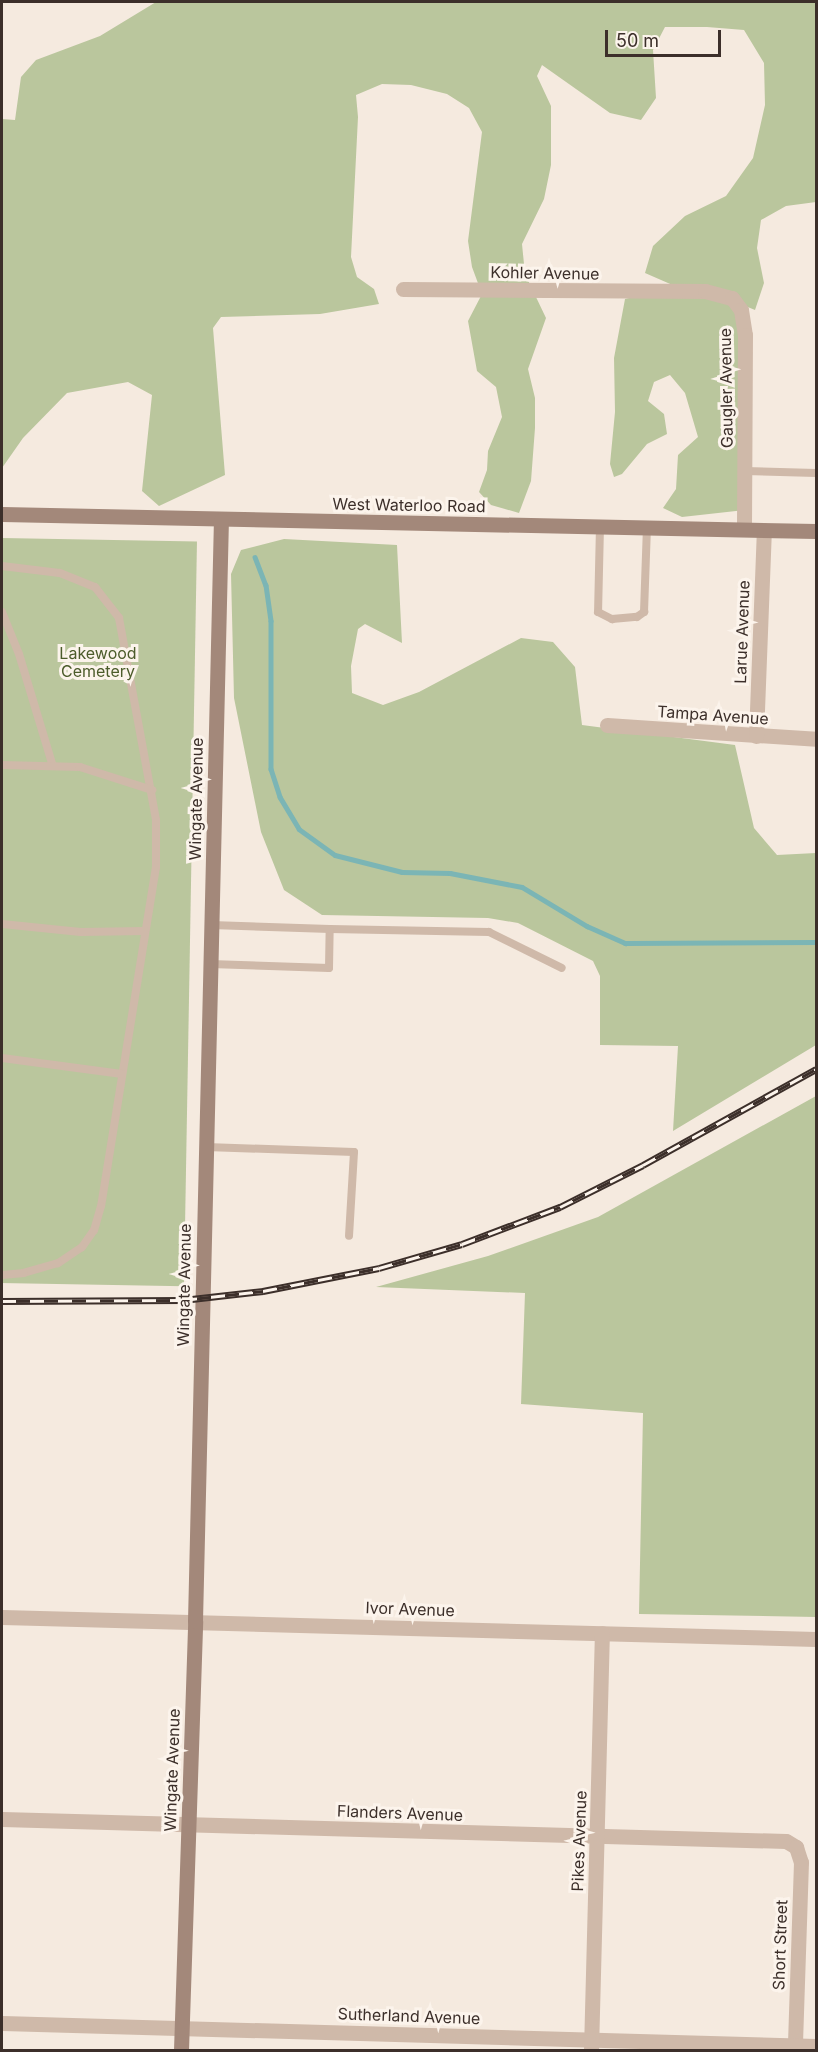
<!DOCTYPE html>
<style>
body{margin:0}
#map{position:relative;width:818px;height:2052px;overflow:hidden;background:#f5eadf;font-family:Inter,sans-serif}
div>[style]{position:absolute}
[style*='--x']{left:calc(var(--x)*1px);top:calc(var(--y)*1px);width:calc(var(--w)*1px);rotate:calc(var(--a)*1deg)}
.green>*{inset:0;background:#bac69d;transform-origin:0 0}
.stream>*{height:4.5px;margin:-2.25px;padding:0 2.25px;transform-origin:2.25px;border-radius:2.25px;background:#7bb5b5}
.lane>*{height:8px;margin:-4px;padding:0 4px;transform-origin:4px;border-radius:4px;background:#cfb9a9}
.street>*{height:15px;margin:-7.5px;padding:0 7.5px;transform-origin:7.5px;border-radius:7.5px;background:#cfb9a9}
.secondary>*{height:15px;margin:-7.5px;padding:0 7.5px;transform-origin:7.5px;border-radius:7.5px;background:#a3887a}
.rail>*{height:7px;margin-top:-3.5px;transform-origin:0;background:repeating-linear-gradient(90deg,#fcf4ec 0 14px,#3c2f2a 0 28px);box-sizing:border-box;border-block:2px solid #3c2f2a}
span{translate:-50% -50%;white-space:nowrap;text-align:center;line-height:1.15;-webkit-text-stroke:6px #fcf4ec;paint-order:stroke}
.street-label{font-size:16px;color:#3c2f2a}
.park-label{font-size:16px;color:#4c5c2b}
.frame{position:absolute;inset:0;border:3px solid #3c2f2a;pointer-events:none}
.scale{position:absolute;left:605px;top:30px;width:116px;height:27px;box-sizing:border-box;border:3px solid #3c2f2a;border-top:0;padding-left:8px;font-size:18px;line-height:21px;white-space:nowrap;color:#3c2f2a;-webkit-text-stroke:4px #fcf4ec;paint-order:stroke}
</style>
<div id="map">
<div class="green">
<i style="clip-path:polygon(156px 2px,816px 2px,816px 202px,786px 206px,761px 220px,757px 248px,764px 283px,755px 310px,738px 303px,745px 510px,682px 517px,663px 508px,676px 489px,678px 455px,698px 437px,685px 393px,670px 375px,654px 382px,648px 401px,664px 414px,667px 434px,647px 444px,622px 474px,614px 477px,610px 464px,615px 412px,614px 358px,625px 299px,658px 291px,684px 290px,645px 273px,653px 246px,685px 216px,726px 196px,753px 158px,765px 105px,764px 63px,744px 30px,707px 27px,665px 27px,653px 50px,656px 98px,641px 120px,610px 113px,542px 65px,537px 76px,551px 106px,551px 165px,544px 199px,522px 244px,525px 274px,546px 318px,528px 369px,535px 398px,535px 428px,531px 481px,519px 513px,491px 505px,479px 492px,487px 470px,488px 451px,502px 417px,496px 387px,477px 371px,468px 321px,482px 294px,472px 267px,468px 241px,482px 132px,469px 108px,447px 94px,411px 85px,382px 84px,356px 95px,358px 117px,351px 257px,357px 277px,374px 289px,379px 304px,320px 314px,221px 317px,213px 328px,225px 475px,159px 506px,142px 491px,152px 395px,128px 382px,67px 393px,23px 438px,2px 468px,2px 119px,15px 120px,21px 77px,36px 60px,100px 36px)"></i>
<i style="left:2px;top:538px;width:195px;height:745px;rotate:1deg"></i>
<i style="clip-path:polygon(284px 539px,397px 545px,402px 643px,365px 624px,358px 629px,351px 666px,352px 693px,383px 705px,419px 692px,521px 638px,553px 642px,575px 667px,582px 725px,735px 745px,754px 828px,777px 855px,816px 853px,816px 1045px,673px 1131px,678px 1046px,600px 1045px,600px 976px,593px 961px,518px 923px,488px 918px,322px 915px,284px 890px,261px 832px,234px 698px,231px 574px,241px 550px)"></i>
<i style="clip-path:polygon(816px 1096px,816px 1617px,639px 1614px,643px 1413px,521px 1404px,525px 1293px,376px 1287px,488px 1256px,598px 1217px)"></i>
</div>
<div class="stream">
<i style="--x:255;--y:557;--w:30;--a:69"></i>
<i style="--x:266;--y:585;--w:36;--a:82"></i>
<i style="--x:271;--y:621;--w:148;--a:90"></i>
<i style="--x:271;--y:769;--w:29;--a:72"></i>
<i style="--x:280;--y:797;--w:37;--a:59"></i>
<i style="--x:299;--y:829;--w:44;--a:35.8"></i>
<i style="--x:335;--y:855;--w:69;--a:14.2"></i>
<i style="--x:402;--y:872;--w:48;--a:1.2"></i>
<i style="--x:450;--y:873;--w:73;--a:11"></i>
<i style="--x:522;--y:887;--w:76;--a:31"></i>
<i style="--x:587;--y:926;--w:42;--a:24.1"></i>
<i style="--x:625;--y:943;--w:191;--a:-0.3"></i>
</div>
<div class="lane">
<i style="--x:745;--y:471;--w:71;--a:1.6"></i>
<i style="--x:600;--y:526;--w:86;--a:91.3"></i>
<i style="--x:598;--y:612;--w:16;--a:27"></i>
<i style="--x:612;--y:619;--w:25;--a:-5"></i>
<i style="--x:637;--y:617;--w:9;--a:-36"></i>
<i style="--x:644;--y:612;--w:85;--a:-88"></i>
<i style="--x:2;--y:566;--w:58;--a:6.9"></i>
<i style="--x:60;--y:573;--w:38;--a:22"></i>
<i style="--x:95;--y:587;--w:39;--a:52"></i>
<i style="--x:119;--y:618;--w:205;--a:79.6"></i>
<i style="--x:156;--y:820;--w:47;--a:90"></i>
<i style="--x:156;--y:867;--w:343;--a:99.2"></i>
<i style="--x:101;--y:1206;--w:25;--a:106"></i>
<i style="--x:94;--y:1230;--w:21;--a:125"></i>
<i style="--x:82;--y:1247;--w:29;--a:146"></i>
<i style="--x:58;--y:1263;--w:35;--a:164"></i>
<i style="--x:24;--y:1273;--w:22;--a:175"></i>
<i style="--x:2;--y:612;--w:45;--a:68"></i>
<i style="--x:19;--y:654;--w:114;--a:73.2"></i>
<i style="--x:2;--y:765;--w:78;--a:1.5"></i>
<i style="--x:80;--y:767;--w:76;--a:17.7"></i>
<i style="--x:2;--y:924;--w:79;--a:5.8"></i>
<i style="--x:81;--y:932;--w:64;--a:-0.9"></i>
<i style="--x:330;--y:929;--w:159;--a:1.1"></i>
<i style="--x:489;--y:932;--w:81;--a:26.3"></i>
<i style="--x:210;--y:964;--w:119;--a:1.9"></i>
<i style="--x:329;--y:968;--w:39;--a:-89"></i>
<i style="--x:330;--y:929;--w:119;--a:-178.1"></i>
<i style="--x:2;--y:1058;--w:121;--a:7.6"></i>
<i style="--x:206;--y:1147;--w:148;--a:1.9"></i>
<i style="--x:354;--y:1152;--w:84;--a:93.4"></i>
</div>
<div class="street">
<i style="--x:403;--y:289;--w:302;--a:0.4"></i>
<i style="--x:705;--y:291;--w:28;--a:15"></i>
<i style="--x:732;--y:298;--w:15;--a:53"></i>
<i style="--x:741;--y:310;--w:25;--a:81"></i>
<i style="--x:745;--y:335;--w:194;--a:90.3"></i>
<i style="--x:607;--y:725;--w:209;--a:3.8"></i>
<i style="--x:756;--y:736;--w:206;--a:-87.8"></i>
<i style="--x:2;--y:1617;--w:814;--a:1.55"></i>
<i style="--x:2;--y:1819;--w:784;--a:1.61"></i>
<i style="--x:786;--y:1841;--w:12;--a:31"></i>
<i style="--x:796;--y:1847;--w:16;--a:72"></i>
<i style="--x:801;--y:1862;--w:183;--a:91.9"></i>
<i style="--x:2;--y:2023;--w:814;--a:1.62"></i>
<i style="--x:591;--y:2050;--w:417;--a:-88.5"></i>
</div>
<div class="secondary">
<i style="--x:2;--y:514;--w:814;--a:1.2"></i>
<i style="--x:181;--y:2050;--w:429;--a:-88.1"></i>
<i style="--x:195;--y:1621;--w:1101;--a:-88.65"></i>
</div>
<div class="rail">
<i style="--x:2;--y:1301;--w:181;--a:-0.3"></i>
<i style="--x:183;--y:1300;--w:81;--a:-6.4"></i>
<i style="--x:263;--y:1291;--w:118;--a:-11.2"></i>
<i style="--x:379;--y:1268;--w:86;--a:-16.1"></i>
<i style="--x:462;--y:1244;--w:105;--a:-20.7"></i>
<i style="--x:560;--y:1207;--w:93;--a:-26.8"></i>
<i style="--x:643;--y:1165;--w:198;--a:-29"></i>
</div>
<div class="street-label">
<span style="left:545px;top:273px;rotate:1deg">Kohler Avenue</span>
<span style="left:726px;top:388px;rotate:-91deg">Gaugler Avenue</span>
<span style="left:409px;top:505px;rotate:1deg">West Waterloo Road</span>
<span style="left:742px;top:632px;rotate:-88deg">Larue Avenue</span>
<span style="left:713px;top:715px;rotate:4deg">Tampa Avenue</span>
<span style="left:196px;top:799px;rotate:-89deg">Wingate Avenue</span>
<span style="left:184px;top:1285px;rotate:-89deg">Wingate Avenue</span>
<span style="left:410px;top:1609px;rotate:2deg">Ivor Avenue</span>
<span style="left:172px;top:1770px;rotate:-88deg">Wingate Avenue</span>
<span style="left:400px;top:1813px;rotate:2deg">Flanders Avenue</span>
<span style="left:579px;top:1841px;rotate:-88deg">Pikes Avenue</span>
<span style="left:780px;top:1945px;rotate:-88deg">Short Street</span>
<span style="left:409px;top:2016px;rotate:2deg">Sutherland Avenue</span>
</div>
<div class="park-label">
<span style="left:98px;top:662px">Lakewood<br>Cemetery</span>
</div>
<div class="frame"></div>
<div class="scale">50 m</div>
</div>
